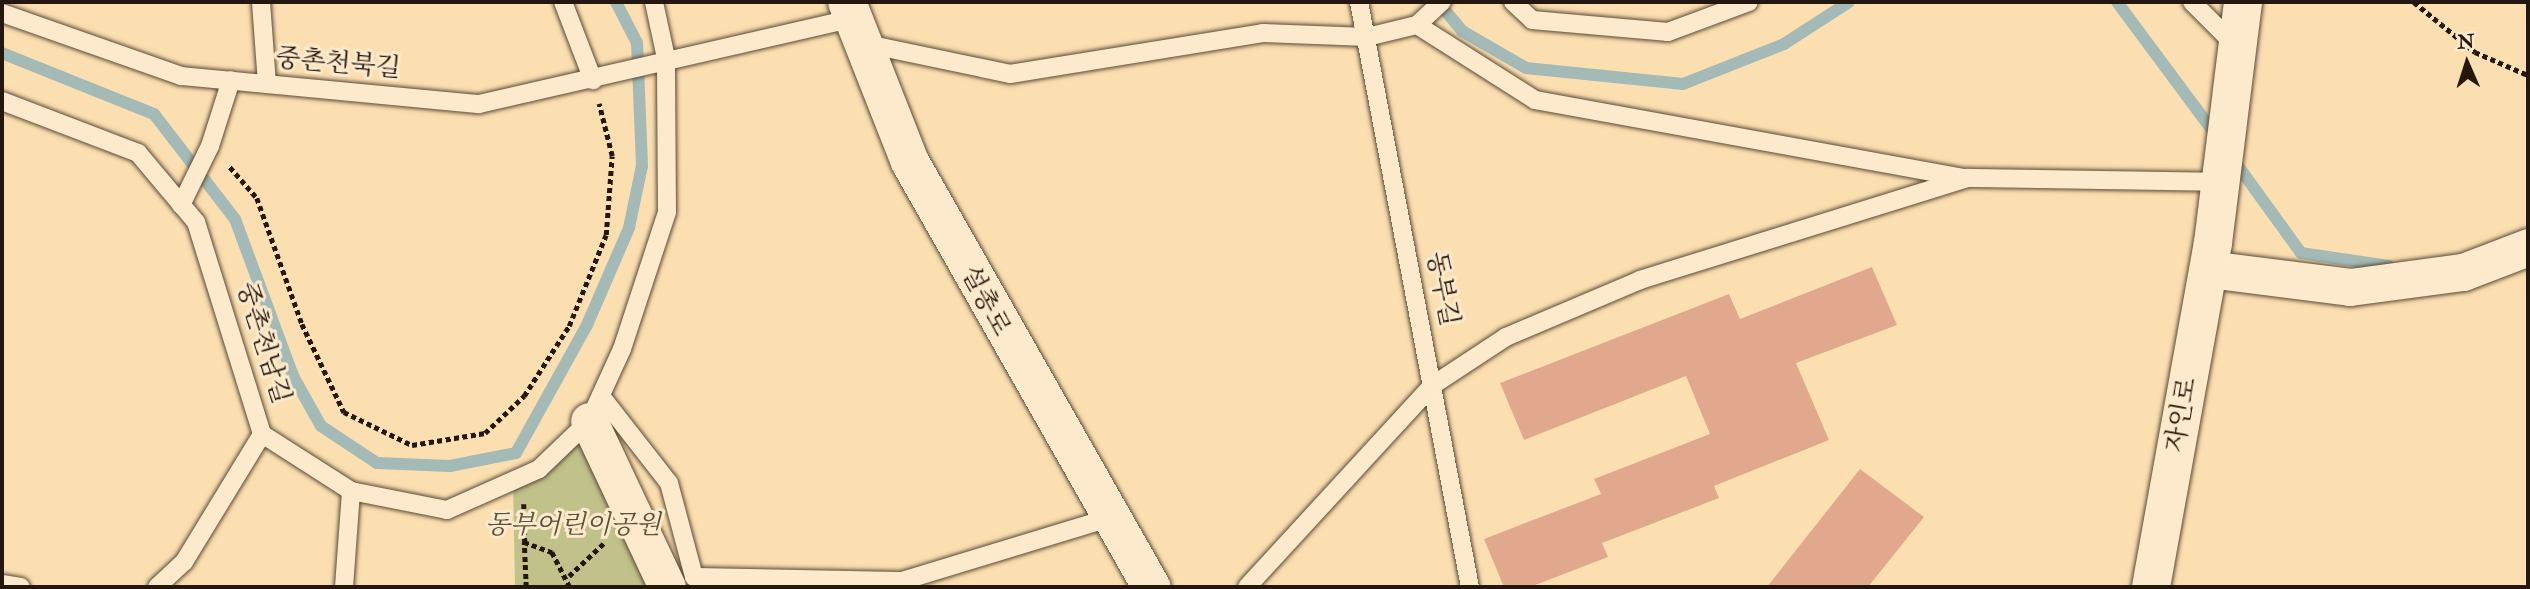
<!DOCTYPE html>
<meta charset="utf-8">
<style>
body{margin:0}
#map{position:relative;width:2530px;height:589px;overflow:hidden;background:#fcdfb0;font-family:"IM FELL Double Pica","Noto Serif KR",serif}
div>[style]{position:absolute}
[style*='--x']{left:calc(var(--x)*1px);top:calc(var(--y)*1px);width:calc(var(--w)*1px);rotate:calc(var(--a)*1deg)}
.green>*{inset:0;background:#c1c18a}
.stream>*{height:12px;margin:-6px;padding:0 6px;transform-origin:6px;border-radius:6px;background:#a3bab6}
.building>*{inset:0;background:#e2a88e}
.path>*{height:4.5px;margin-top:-2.25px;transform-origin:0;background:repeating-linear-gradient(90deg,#24170d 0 5px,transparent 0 8.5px)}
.roads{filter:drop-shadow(0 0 2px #5a4936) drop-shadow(0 0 2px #5a4936)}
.service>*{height:18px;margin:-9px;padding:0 9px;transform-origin:9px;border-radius:9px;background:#fdeacc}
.minor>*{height:37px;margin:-18.5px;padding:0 18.5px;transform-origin:18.5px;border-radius:18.5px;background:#fdeacc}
.tertiary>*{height:38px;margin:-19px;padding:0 19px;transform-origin:19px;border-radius:19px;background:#fdeacc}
.secondary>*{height:38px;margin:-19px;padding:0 19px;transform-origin:19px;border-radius:19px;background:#fdeacc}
span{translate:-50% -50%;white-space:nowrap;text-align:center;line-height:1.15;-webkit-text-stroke:6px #fdeacc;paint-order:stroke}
.street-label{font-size:26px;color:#24170d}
.park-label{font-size:26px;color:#5b5239;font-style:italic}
.frame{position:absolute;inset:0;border:4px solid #24170d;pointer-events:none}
.north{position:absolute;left:2432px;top:28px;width:70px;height:70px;-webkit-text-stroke:5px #fdeacc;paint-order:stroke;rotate:357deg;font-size:19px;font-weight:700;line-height:28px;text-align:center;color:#24170d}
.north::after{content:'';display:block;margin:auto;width:24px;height:32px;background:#24170d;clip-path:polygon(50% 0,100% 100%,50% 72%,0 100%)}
</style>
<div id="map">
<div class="green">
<i style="clip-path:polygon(589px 421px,667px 587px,515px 587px,513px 480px)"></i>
</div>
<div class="stream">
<i style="--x:1438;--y:2;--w:38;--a:50"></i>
<i style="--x:1462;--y:31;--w:74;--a:30"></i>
<i style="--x:1526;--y:68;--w:158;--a:5.8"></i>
<i style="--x:1683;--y:84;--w:109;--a:-21.6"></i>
<i style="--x:1784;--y:44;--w:77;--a:-32.9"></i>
<i style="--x:2117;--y:2;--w:169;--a:53.4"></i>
<i style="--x:2;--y:53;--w:164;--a:21.9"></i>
<i style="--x:154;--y:114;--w:133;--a:52.4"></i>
<i style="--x:235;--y:219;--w:167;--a:69.7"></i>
<i style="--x:293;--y:376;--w:57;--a:60.8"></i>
<i style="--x:321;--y:426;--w:67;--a:33.5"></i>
<i style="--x:377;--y:463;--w:73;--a:2.4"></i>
<i style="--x:450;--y:466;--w:67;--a:-11.1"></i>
<i style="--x:516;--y:453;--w:146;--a:-61"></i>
<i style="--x:587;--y:325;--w:106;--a:-66.6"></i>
<i style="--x:629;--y:228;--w:63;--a:-78.2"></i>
<i style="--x:642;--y:166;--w:123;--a:-92.3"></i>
<i style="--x:637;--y:43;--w:46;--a:-117.1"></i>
<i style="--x:2233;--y:159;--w:116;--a:54.1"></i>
<i style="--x:2301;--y:253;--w:89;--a:8.4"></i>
</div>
<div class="building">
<i style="clip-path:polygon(1872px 267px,1897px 325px,1796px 363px,1829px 440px,1714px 486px,1719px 498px,1602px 543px,1608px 557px,1530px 587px,1504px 587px,1484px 539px,1601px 494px,1594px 479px,1710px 434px,1686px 376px,1524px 440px,1500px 383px,1729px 294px,1740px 319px)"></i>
<i style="clip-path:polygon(1860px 469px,1924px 517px,1868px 587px,1767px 587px)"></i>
</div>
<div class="path">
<i style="--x:2414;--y:2;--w:79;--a:39.3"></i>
<i style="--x:2475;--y:52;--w:58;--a:23.5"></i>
<i style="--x:230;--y:167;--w:41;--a:48.9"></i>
<i style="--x:257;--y:198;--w:134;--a:70.3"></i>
<i style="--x:302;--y:324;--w:98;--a:64.5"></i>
<i style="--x:344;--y:412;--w:76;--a:25.9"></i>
<i style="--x:412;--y:445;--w:74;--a:-9.3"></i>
<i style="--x:485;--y:433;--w:54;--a:-43.5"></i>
<i style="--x:524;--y:396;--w:83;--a:-57.3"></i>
<i style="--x:569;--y:326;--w:98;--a:-67.9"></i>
<i style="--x:606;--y:235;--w:79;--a:-85.7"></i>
<i style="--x:612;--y:156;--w:54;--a:-104"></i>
<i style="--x:524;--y:504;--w:40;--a:88.6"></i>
<i style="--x:569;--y:576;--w:48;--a:-43.3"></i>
<i style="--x:526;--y:587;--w:45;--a:-92.5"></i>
<i style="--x:524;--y:542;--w:30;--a:20"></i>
<i style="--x:552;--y:552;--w:39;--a:63"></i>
</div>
<div class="roads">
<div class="service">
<i style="--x:261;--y:2;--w:82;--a:85.8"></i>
<i style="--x:563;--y:2;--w:84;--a:69"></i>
<i style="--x:1359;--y:2;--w:595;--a:79.26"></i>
<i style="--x:1513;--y:2;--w:26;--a:43"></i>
<i style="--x:1532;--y:20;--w:137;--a:5"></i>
<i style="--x:1668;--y:32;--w:86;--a:-20.3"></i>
<i style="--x:2192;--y:2;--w:62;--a:45"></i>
<i style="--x:2;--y:13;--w:190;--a:19.4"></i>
<i style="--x:181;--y:76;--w:299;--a:5.4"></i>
<i style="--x:479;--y:104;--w:382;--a:-12.9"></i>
<i style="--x:1417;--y:25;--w:140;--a:32.4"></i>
<i style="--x:1535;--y:100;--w:437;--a:10.3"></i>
<i style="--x:862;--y:43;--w:151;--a:11.8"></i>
<i style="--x:1010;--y:74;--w:256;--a:-9.2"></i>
<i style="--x:1263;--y:33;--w:104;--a:2.2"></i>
<i style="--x:1367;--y:37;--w:51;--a:-13.5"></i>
<i style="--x:1417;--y:25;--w:34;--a:-43"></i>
<i style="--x:2;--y:101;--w:146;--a:20.9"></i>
<i style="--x:138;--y:153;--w:90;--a:50"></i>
<i style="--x:196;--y:222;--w:222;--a:72.7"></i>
<i style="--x:262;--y:434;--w:106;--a:32.6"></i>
<i style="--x:351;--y:491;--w:98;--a:11.2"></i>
<i style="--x:447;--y:510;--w:101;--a:-24"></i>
<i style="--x:539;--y:469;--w:69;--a:-43.8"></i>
<i style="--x:589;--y:421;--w:79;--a:-65.4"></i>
<i style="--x:622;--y:349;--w:144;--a:-71.8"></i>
<i style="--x:667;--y:212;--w:154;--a:-90.4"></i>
<i style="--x:666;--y:58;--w:57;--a:-102.1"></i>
<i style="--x:181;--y:205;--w:66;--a:-63.8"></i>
<i style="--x:210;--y:146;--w:69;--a:-72.3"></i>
<i style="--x:601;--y:396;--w:110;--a:52"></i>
<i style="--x:669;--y:483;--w:97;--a:75.1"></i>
<i style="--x:694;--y:577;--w:208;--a:1.1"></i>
<i style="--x:902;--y:581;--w:220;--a:-16.9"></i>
<i style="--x:2;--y:584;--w:19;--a:9"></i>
<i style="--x:157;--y:587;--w:37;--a:-43"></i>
<i style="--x:184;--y:562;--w:150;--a:-58.6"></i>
<i style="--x:344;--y:587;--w:96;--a:-85.8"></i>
<i style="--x:1247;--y:587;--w:275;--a:-47.4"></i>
<i style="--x:1433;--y:385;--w:87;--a:-33.3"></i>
<i style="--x:1506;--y:337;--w:146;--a:-23"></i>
<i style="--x:1640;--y:280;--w:343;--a:-17.3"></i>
<i style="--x:1968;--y:178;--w:252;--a:0.9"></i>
</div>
<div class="minor">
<i style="--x:2208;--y:269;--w:143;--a:7.2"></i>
<i style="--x:2350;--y:287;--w:114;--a:-7.6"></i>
<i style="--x:2463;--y:272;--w:70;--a:-21"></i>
<i style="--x:589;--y:421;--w:183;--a:64.8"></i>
</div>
<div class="tertiary">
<i style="--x:2151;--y:587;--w:350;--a:-79.8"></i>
<i style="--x:2213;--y:243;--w:243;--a:-82.9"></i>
</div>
<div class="secondary">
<i style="--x:847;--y:2;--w:172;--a:68.5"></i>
<i style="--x:910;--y:162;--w:489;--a:60.4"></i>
</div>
</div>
<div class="street-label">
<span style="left:338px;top:64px;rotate:5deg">중촌천북길</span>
<span style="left:1442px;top:289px;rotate:79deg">동부길</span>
<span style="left:985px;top:301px;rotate:62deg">설총로</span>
<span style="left:263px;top:343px;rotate:73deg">중촌천남길</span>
<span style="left:2182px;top:415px;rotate:-80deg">자인로</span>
</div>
<div class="park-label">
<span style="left:573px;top:526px">동부어린이공원</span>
</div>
<div class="frame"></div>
<div class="north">N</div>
</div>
